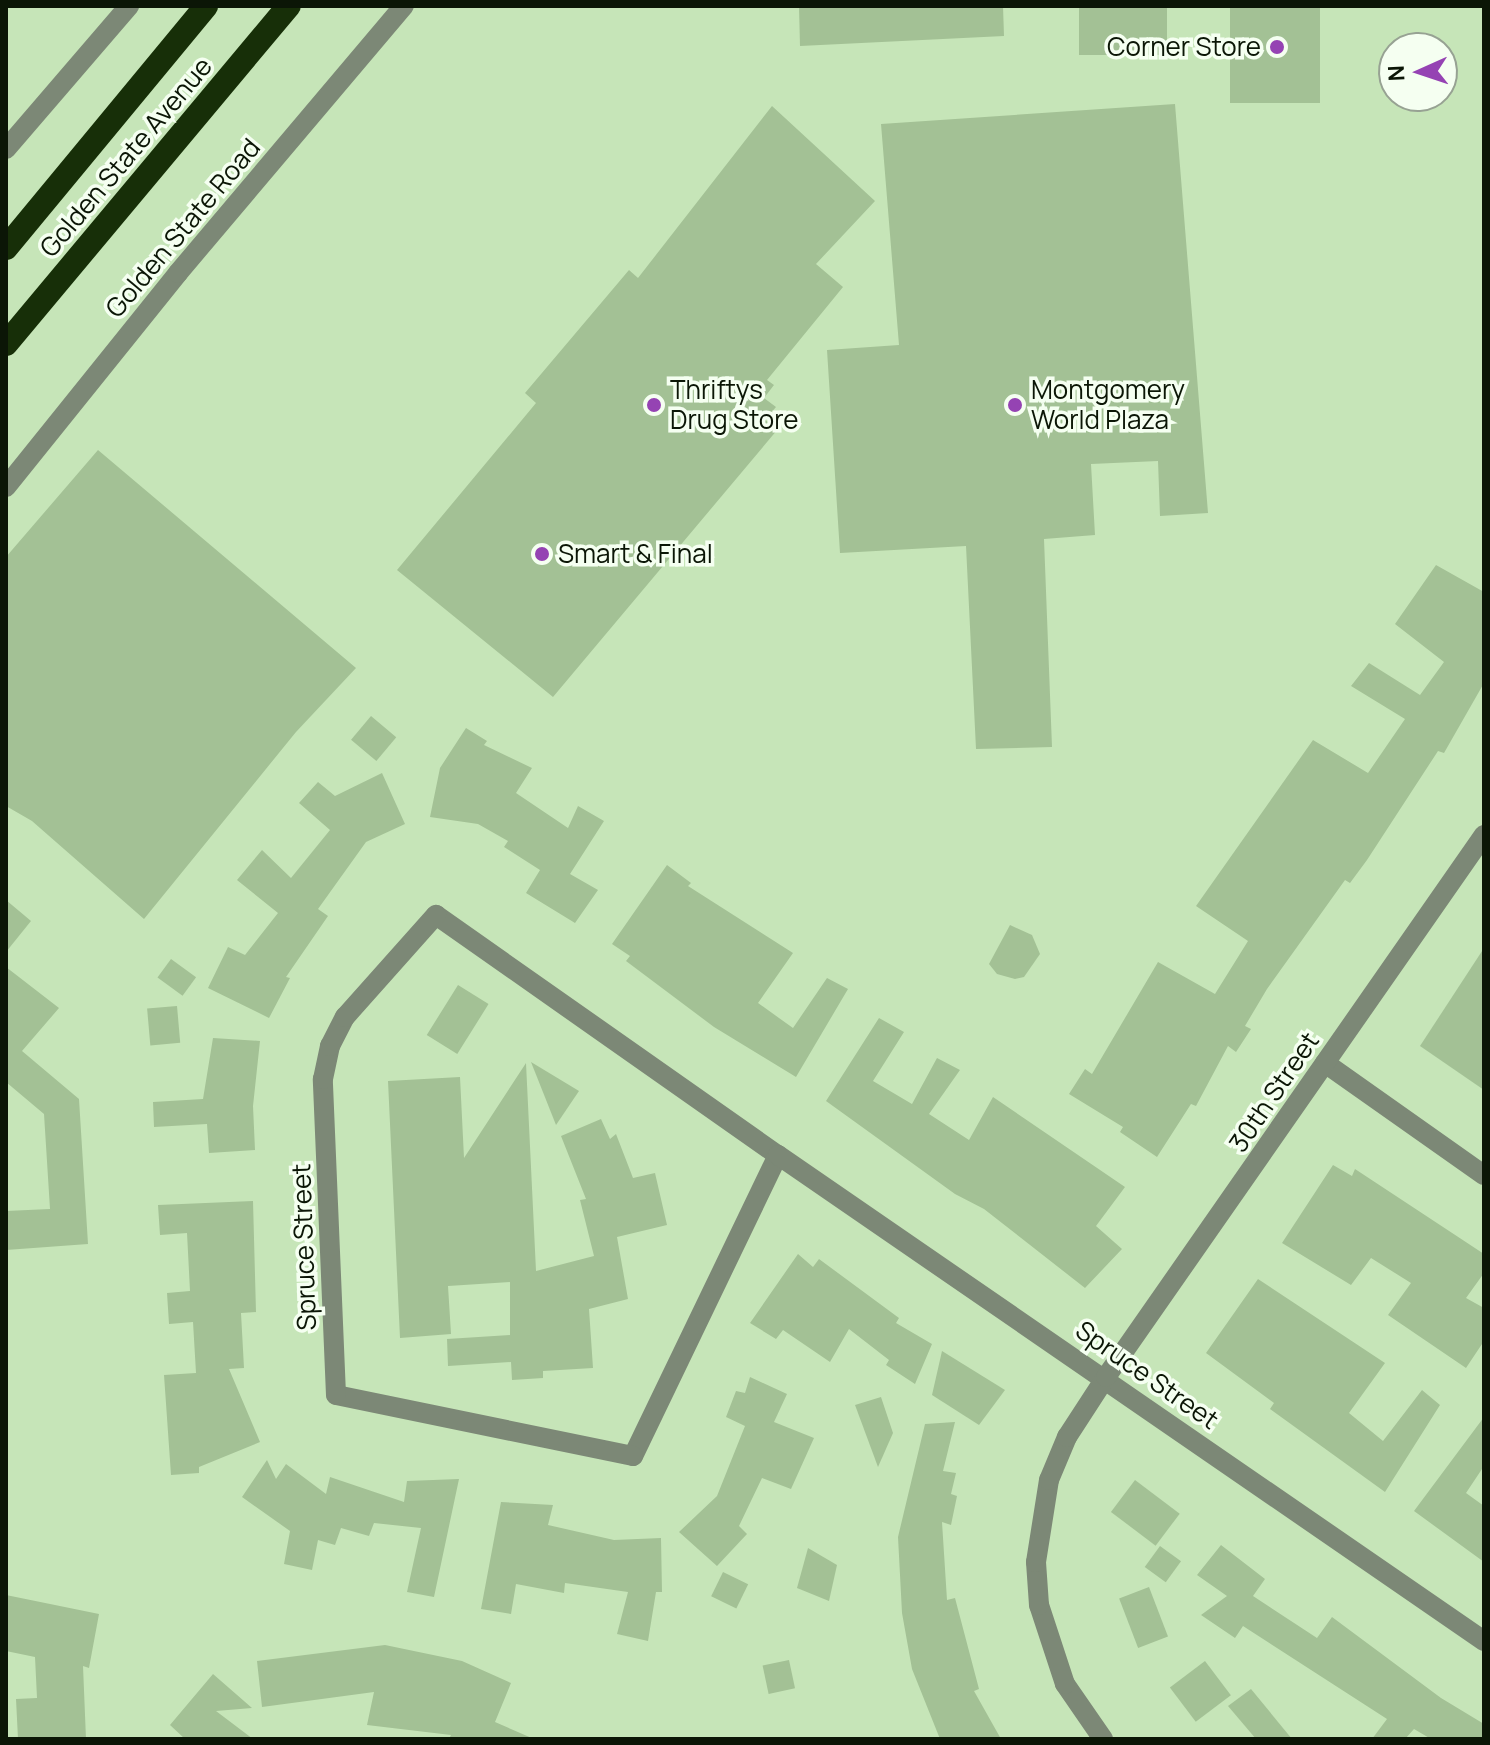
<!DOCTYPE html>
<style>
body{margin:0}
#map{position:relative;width:1490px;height:1745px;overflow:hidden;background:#c6e5b8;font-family:Manrope,sans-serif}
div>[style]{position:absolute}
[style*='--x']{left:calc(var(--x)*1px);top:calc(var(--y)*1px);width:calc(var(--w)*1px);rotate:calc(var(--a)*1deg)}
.building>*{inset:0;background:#a3c195;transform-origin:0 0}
.minor>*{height:20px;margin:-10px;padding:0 10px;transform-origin:10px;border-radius:10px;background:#7c8876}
.highway>*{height:24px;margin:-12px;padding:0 12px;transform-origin:12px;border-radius:12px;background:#172f08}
.dots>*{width:22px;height:22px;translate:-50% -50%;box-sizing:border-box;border:4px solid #f5fff1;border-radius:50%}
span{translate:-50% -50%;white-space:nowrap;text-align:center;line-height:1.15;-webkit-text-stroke:7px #f5fff1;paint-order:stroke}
.poi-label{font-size:26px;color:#0b1606}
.right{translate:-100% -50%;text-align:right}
.left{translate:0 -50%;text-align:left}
.street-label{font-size:26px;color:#0b1606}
.frame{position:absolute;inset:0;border:8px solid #0b1606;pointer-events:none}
.north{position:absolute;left:1378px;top:32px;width:80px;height:80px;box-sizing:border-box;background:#f5fff1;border:2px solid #97a293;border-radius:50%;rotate:267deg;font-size:22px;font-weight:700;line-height:32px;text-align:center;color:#0b1606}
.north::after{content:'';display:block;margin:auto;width:28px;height:36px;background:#9543b3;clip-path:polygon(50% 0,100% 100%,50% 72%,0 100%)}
</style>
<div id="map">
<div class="building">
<i style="clip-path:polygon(799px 6px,1003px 6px,1004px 36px,800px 46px)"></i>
<i style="left:1079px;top:6px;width:88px;height:49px"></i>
<i style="left:1230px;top:6px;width:90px;height:97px"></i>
<i style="clip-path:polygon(1175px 104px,1208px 513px,1160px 516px,1158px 461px,1091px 464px,1095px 535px,1044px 539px,1052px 747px,976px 749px,966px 546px,840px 553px,827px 350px,899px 345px,881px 124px)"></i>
<i style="clip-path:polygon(772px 106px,875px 201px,816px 264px,843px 287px,767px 380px,774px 385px,764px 398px,776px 407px,765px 420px,778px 429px,553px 697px,397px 570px,536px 403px,525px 393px,629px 270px,638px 278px)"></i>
<i style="clip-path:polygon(98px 450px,356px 668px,296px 732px,144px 919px,32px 821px,6px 806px,6px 557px)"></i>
<i style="clip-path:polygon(1436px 565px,1484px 592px,1484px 683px,1444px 753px,1438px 751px,1367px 860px,1350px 883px,1345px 880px,1267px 989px,1245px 1026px,1251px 1029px,1236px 1052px,1228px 1046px,1196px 1106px,1191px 1104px,1157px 1157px,1120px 1132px,1123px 1127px,1069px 1094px,1085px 1069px,1092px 1074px,1158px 962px,1215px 994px,1248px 941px,1196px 906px,1313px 740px,1368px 773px,1405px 719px,1351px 686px,1369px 663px,1420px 695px,1444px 662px,1395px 624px)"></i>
<i style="left:371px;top:716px;width:33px;height:31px;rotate:40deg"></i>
<i style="clip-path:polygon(466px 728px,487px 741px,484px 745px,532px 768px,516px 793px,568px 828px,578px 806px,604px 821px,570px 874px,598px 890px,575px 923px,526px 893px,540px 870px,504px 847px,508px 841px,478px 824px,430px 817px,440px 768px)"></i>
<i style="clip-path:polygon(382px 773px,405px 824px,366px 842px,318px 909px,328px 916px,286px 977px,290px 978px,269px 1018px,208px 988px,228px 947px,245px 955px,278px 913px,237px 880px,262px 850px,291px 878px,330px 830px,299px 803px,318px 782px,335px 796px)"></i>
<i style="clip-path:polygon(667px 865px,691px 883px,688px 886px,793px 953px,758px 1003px,793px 1028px,827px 978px,848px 989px,796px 1077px,714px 1027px,626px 961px,630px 956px,612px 944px)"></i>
<i style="clip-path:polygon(6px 900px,31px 921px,6px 952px)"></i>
<i style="clip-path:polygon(1010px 925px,1032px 935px,1040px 954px,1024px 977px,1015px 979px,997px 974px,989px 964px)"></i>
<i style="clip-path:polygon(1484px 948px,1484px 1090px,1420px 1046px)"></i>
<i style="left:171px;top:959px;width:31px;height:23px;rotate:36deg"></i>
<i style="clip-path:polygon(6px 967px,59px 1008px,22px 1051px,79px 1099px,88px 1244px,6px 1250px,6px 1211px,50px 1209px,44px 1114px,6px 1082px)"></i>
<i style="left:458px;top:985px;width:36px;height:59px;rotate:32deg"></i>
<i style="left:177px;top:1006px;width:37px;height:30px;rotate:85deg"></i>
<i style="clip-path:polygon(879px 1018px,904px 1032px,873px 1081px,912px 1104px,937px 1058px,960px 1070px,929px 1114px,969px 1140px,993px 1097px,1125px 1187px,1096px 1226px,1122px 1249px,1085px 1288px,984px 1209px,955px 1194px,826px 1101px)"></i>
<i style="clip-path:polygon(213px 1038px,260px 1041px,253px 1106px,255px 1150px,209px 1153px,207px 1124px,154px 1127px,153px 1102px,203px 1099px)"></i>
<i style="clip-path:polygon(531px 1062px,579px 1091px,556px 1125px)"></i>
<i style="clip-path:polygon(526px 1063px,536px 1271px,594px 1256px,580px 1200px,586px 1199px,561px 1136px,601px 1119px,610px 1139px,616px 1134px,633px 1178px,655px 1173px,667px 1225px,617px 1237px,628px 1299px,589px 1309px,593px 1368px,543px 1371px,543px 1378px,512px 1380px,511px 1362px,448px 1366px,447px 1339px,510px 1335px,510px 1282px,448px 1286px,451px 1334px,400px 1338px,388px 1081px,460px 1077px,464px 1158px)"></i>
<i style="clip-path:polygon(1333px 1165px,1352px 1176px,1355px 1169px,1484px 1254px,1484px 1273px,1466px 1298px,1484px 1308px,1484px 1341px,1466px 1368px,1388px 1315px,1411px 1283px,1371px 1258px,1351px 1285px,1282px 1243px)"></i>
<i style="clip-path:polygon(253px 1201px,256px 1312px,241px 1313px,244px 1368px,229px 1369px,260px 1442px,199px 1467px,199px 1473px,171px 1475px,164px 1375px,196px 1373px,193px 1322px,169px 1324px,167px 1293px,190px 1291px,187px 1233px,160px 1235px,158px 1205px)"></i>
<i style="clip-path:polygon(798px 1254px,813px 1267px,819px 1259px,899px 1318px,896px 1323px,932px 1344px,915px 1384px,886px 1365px,889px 1360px,849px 1329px,830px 1362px,783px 1330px,776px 1339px,750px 1323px)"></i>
<i style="clip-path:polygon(1258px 1279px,1385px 1363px,1349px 1413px,1383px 1441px,1422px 1390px,1440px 1405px,1385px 1492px,1270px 1409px,1274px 1403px,1206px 1353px)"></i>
<i style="clip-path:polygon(942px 1351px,1005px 1390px,979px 1425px,932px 1395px)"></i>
<i style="clip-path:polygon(750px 1377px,787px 1394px,774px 1422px,814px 1438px,791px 1489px,762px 1478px,739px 1526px,747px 1534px,717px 1566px,679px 1532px,717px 1496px,745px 1426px,726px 1417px,736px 1391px,745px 1393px)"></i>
<i style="clip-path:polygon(881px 1397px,893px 1433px,878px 1467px,855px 1405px)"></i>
<i style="clip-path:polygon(1484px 1417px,1484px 1466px,1466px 1493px,1484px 1506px,1484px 1562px,1414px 1511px)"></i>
<i style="clip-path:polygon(955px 1422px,943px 1471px,956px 1473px,951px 1494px,957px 1496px,951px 1525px,942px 1522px,947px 1600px,955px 1598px,979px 1689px,974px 1691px,1001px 1739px,940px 1739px,912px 1669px,902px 1613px,898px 1537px,925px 1424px)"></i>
<i style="clip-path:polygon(267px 1460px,276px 1479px,286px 1464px,326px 1494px,330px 1477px,404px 1502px,407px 1481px,459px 1479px,434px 1597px,407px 1592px,421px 1528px,374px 1523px,369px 1536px,341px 1528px,335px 1545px,318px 1540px,312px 1570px,284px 1564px,290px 1531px,242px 1497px)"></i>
<i style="left:1135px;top:1480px;width:56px;height:40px;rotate:37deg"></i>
<i style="clip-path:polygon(501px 1502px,553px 1505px,548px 1525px,614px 1540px,661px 1538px,662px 1592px,656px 1592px,648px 1641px,617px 1634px,628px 1592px,565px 1583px,564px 1593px,516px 1584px,511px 1614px,481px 1609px)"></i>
<i style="clip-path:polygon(1221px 1545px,1265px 1579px,1253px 1596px,1317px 1638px,1332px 1617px,1441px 1698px,1484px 1724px,1484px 1739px,1431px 1739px,1414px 1729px,1405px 1739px,1372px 1739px,1387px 1719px,1243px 1626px,1235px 1638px,1201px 1615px,1227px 1596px,1197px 1575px)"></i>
<i style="left:1160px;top:1546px;width:26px;height:26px;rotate:36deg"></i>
<i style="clip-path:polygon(808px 1548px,837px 1565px,829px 1601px,797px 1588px)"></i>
<i style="left:723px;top:1572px;width:28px;height:27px;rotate:26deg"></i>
<i style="left:1149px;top:1587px;width:53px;height:32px;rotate:69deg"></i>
<i style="clip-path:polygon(6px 1595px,99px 1614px,89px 1668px,83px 1666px,86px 1739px,18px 1739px,16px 1699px,37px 1698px,35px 1657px,6px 1651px)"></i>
<i style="clip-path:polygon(385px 1645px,462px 1661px,511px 1683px,495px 1722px,534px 1739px,449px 1739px,451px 1735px,367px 1725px,374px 1692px,262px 1707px,257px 1661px)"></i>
<i style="left:789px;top:1660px;width:29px;height:27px;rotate:78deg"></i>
<i style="left:1205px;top:1661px;width:43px;height:44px;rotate:53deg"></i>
<i style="clip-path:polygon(213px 1674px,252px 1708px,216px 1711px,253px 1739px,185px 1739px,170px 1725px)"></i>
<i style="clip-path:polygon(1251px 1689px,1292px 1739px,1256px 1739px,1228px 1706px)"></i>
</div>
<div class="minor">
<i style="--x:6;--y:149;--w:189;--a:-49.3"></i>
<i style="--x:6;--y:487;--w:275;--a:-51.2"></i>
<i style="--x:178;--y:273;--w:350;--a:-49.8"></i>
<i style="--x:436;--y:915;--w:418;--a:35.1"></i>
<i style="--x:778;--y:1155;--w:334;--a:115.7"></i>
<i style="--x:633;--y:1456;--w:303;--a:-168.4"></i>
<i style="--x:336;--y:1395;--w:316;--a:-92.4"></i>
<i style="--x:323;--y:1079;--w:34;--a:-78"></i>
<i style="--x:330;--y:1046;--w:33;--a:-63"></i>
<i style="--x:345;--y:1017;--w:137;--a:-48.3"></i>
<i style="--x:1325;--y:1063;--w:194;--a:35.2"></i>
<i style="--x:778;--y:1155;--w:857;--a:34.54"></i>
<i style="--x:1103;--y:1739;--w:67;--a:-124.6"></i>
<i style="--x:1065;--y:1684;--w:83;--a:-108.2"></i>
<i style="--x:1039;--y:1605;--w:43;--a:-94"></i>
<i style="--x:1036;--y:1562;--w:83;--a:-81"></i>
<i style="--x:1049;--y:1480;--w:47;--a:-67.3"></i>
<i style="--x:1067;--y:1437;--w:72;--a:-57"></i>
<i style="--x:1106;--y:1377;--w:661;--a:-55.11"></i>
</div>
<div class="highway">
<i style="--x:6;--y:248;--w:314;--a:-50.4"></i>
<i style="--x:6;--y:344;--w:441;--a:-50.1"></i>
</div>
<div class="dots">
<i style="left:1277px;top:47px;background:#9543b3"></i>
<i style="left:654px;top:405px;background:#9543b3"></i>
<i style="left:1015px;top:405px;background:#9543b3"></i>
<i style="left:542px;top:554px;background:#9543b3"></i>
</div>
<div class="poi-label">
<span class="right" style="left:1261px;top:47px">Corner Store</span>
<span class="left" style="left:670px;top:405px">Thriftys<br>Drug Store</span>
<span class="left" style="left:1031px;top:405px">Montgomery<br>World Plaza</span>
<span class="left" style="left:558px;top:554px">Smart &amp; Final</span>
</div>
<div class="street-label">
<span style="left:126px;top:157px;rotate:-50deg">Golden State Avenue</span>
<span style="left:183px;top:228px;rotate:-50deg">Golden State Road</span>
<span style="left:1274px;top:1092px;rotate:-56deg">30th Street</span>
<span style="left:304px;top:1247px;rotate:-92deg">Spruce Street</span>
<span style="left:1147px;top:1375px;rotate:35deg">Spruce Street</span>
</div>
<div class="frame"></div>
<div class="north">N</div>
</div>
